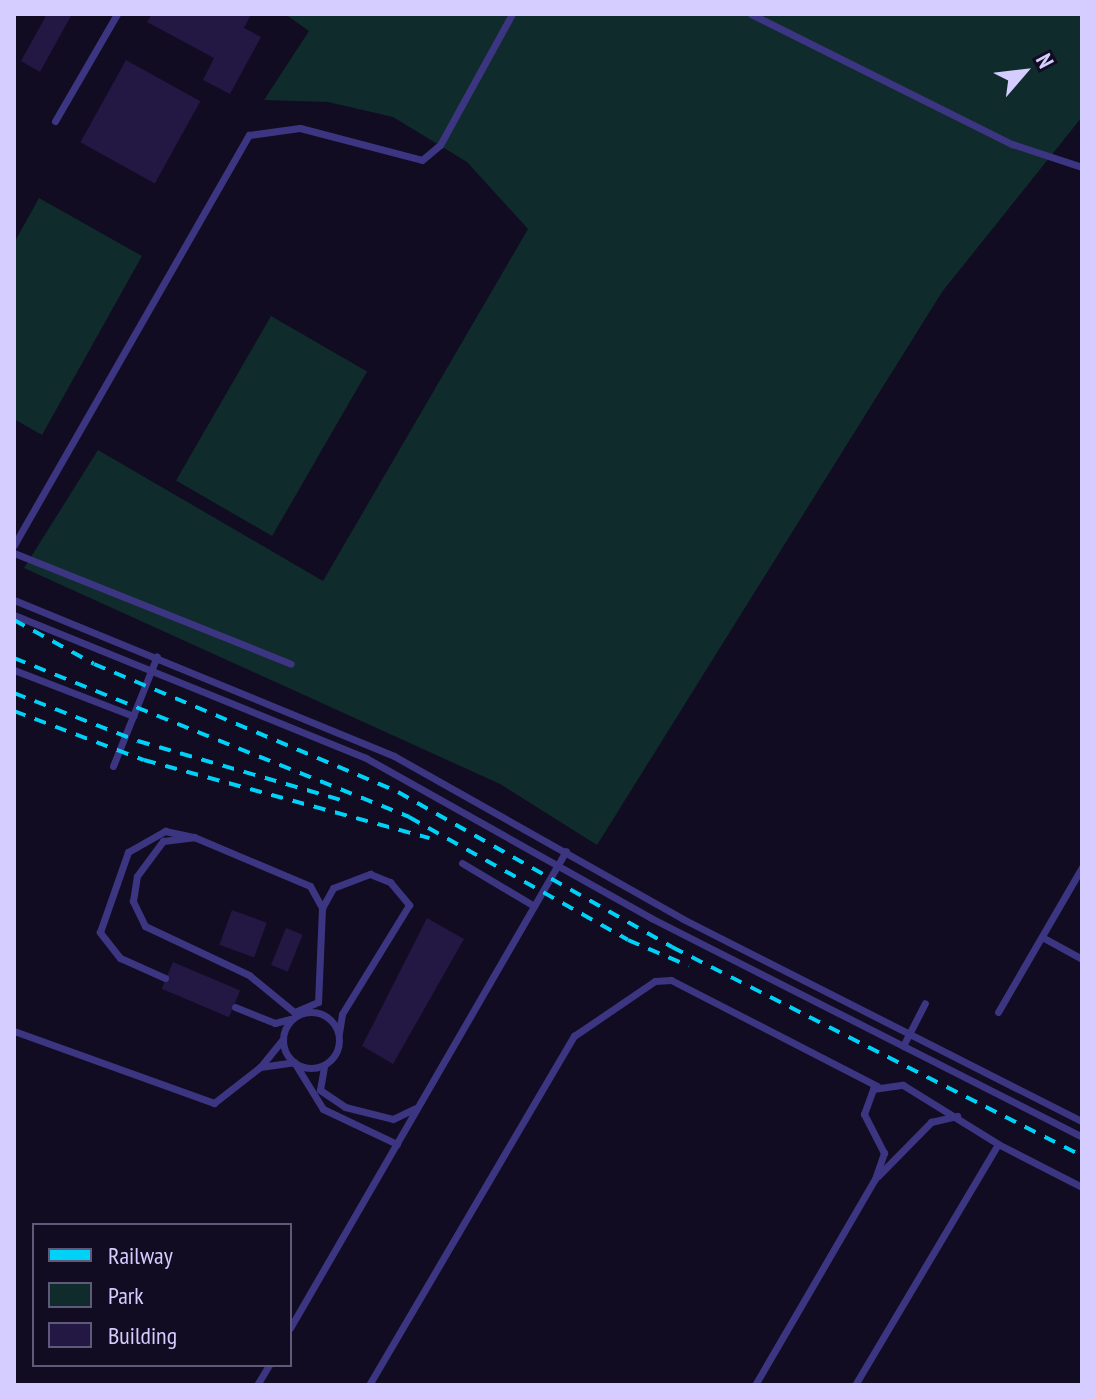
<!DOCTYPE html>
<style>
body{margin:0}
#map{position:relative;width:1096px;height:1399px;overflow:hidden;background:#110c21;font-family:"PT Sans Narrow",sans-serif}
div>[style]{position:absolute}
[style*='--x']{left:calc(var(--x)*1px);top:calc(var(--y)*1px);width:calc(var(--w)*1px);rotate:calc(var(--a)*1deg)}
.green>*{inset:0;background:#0f2b2b;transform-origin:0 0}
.building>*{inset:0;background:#231743;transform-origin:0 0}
.lane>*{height:7px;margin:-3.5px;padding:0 3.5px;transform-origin:3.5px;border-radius:3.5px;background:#3c3582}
.lane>.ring{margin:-3.5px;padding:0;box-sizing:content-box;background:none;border:7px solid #3c3582;border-radius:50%}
.rail>*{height:4px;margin-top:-2px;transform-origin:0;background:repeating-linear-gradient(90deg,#00d1f7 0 12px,transparent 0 22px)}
span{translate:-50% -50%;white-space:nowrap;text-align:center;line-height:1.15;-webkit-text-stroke:6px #110c21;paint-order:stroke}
.frame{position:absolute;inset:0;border:16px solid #d5ccff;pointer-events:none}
.legend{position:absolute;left:32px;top:1223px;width:260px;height:144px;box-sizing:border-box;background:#110c21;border:2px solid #5f597a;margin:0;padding:10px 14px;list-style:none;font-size:24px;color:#d5ccff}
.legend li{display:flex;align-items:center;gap:16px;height:40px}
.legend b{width:40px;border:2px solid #5f597a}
.north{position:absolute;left:984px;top:32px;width:80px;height:80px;-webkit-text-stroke:6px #110c21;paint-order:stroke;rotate:62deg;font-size:22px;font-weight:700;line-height:32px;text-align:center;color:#d5ccff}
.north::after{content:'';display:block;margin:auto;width:28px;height:36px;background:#d5ccff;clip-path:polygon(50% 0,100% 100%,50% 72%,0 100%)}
</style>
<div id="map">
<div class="green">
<i style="clip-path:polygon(285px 14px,1082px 14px,1082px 117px,942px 292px,597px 845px,500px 784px,24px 568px,98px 450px,323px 581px,528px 229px,467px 162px,393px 117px,328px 102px,264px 100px,309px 31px)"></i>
<i style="clip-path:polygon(39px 198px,142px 256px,42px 435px,14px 419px,14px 243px)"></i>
<i style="left:271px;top:316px;width:111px;height:190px;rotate:30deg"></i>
</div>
<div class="building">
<i style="clip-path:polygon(47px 14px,72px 14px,40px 72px,21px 61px)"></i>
<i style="clip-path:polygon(152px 14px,251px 14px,244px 28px,261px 37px,230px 94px,203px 80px,214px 58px,147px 22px)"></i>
<i style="left:126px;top:60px;width:85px;height:94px;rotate:29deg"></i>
<i style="left:232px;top:910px;width:37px;height:37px;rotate:20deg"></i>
<i style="clip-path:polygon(427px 918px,464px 939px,393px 1064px,362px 1046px)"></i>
<i style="left:286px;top:928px;width:18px;height:40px;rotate:22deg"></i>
<i style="left:173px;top:962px;width:73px;height:29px;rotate:23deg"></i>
</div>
<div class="lane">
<i style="--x:751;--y:14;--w:292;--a:26.5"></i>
<i style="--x:1012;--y:144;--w:74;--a:18.2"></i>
<i style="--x:55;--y:121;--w:124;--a:-59.9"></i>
<i style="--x:14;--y:545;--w:473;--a:-60.2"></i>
<i style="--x:249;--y:135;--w:51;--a:-7.8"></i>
<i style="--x:300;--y:128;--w:126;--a:14.7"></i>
<i style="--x:422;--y:160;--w:23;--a:-40"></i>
<i style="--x:440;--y:145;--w:149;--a:-61.2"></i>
<i style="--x:14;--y:553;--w:298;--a:21.8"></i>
<i style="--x:14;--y:600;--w:411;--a:22.3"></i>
<i style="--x:394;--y:756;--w:332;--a:29.4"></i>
<i style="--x:683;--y:919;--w:447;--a:26.9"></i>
<i style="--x:14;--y:615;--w:380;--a:22.1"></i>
<i style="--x:366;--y:758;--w:327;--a:29.3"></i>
<i style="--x:651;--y:918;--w:483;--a:26.9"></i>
<i style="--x:14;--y:670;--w:128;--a:21.1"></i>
<i style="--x:113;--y:766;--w:118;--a:-68.2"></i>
<i style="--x:462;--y:863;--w:84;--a:30.8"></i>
<i style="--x:322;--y:908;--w:23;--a:-61"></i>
<i style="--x:333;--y:888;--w:40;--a:-21"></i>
<i style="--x:370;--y:874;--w:22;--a:22"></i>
<i style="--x:390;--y:882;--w:30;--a:50"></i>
<i style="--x:409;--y:905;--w:128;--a:121.6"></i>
<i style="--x:342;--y:1014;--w:20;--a:99"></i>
<i style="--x:1042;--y:937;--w:46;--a:28.8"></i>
<i style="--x:165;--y:978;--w:49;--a:-156"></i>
<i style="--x:120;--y:958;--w:33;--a:-128"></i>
<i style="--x:100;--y:932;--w:85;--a:-70.7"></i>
<i style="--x:128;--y:852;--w:43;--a:-29.6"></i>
<i style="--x:165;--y:831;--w:30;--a:12"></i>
<i style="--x:194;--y:837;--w:126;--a:22.9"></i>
<i style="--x:310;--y:886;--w:25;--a:61"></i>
<i style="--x:322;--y:908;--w:94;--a:92.4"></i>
<i style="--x:318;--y:1002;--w:26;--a:157"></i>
<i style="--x:294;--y:1012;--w:58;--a:-140.6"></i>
<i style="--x:249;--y:975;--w:115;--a:-154.8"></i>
<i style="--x:145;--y:926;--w:28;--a:-116"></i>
<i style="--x:133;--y:901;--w:25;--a:-81"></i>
<i style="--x:137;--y:876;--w:44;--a:-53.4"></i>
<i style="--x:163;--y:841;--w:31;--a:-7"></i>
<i style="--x:235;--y:1007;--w:43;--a:21.8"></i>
<i style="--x:275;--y:1023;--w:16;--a:-15"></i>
<i class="ring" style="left:283px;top:1012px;width:49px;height:49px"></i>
<i style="--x:998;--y:1012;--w:168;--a:-59.9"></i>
<i style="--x:14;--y:1031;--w:213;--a:19.8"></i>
<i style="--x:214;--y:1103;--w:58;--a:-38"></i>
<i style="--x:283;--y:1039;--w:36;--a:129"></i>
<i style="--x:260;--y:1067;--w:34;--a:-8"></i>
<i style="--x:294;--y:1062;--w:55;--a:58.3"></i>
<i style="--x:323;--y:1109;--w:82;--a:25.3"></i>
<i style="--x:903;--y:1046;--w:48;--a:-62.9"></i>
<i style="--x:324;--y:1067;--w:23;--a:100"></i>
<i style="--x:320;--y:1090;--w:30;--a:34"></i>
<i style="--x:345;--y:1107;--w:49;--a:14"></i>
<i style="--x:393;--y:1119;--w:25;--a:-26"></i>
<i style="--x:878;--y:1176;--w:76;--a:-45.5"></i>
<i style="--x:931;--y:1122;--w:27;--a:-13"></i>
<i style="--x:290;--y:1328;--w:551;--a:-59.95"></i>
<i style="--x:257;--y:1385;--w:23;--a:-59"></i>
<i style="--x:369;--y:1385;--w:405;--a:-59.6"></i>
<i style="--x:574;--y:1036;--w:98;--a:-34.2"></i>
<i style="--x:655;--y:981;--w:16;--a:-4"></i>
<i style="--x:671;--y:980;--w:232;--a:27.2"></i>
<i style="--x:755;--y:1385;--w:238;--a:-59.8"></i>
<i style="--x:875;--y:1179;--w:28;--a:-71"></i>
<i style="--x:884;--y:1153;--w:44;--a:-117.1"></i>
<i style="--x:864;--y:1114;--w:27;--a:-70"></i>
<i style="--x:873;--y:1089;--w:30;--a:-8"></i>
<i style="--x:903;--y:1085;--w:112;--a:31.8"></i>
<i style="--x:855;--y:1385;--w:280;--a:-59.3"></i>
<i style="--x:998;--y:1144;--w:94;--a:27.1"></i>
</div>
<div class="rail">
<i style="--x:14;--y:620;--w:91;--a:28.8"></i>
<i style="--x:94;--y:664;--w:330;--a:22.8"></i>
<i style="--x:398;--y:792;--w:315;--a:29.5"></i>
<i style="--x:672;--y:947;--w:460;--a:27"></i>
<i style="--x:14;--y:658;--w:426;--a:21.9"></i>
<i style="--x:409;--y:817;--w:251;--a:29.3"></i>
<i style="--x:628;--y:940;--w:66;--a:23.1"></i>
<i style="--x:14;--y:693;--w:133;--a:21.2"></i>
<i style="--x:138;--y:741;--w:219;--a:16.2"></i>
<i style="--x:14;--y:711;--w:139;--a:20.7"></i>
<i style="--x:144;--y:760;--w:296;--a:15.3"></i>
</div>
<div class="frame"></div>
<ul class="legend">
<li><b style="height:10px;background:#00d1f7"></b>Railway</li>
<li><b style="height:22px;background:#0f2b2b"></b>Park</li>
<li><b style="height:22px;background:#231743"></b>Building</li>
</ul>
<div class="north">N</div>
</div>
